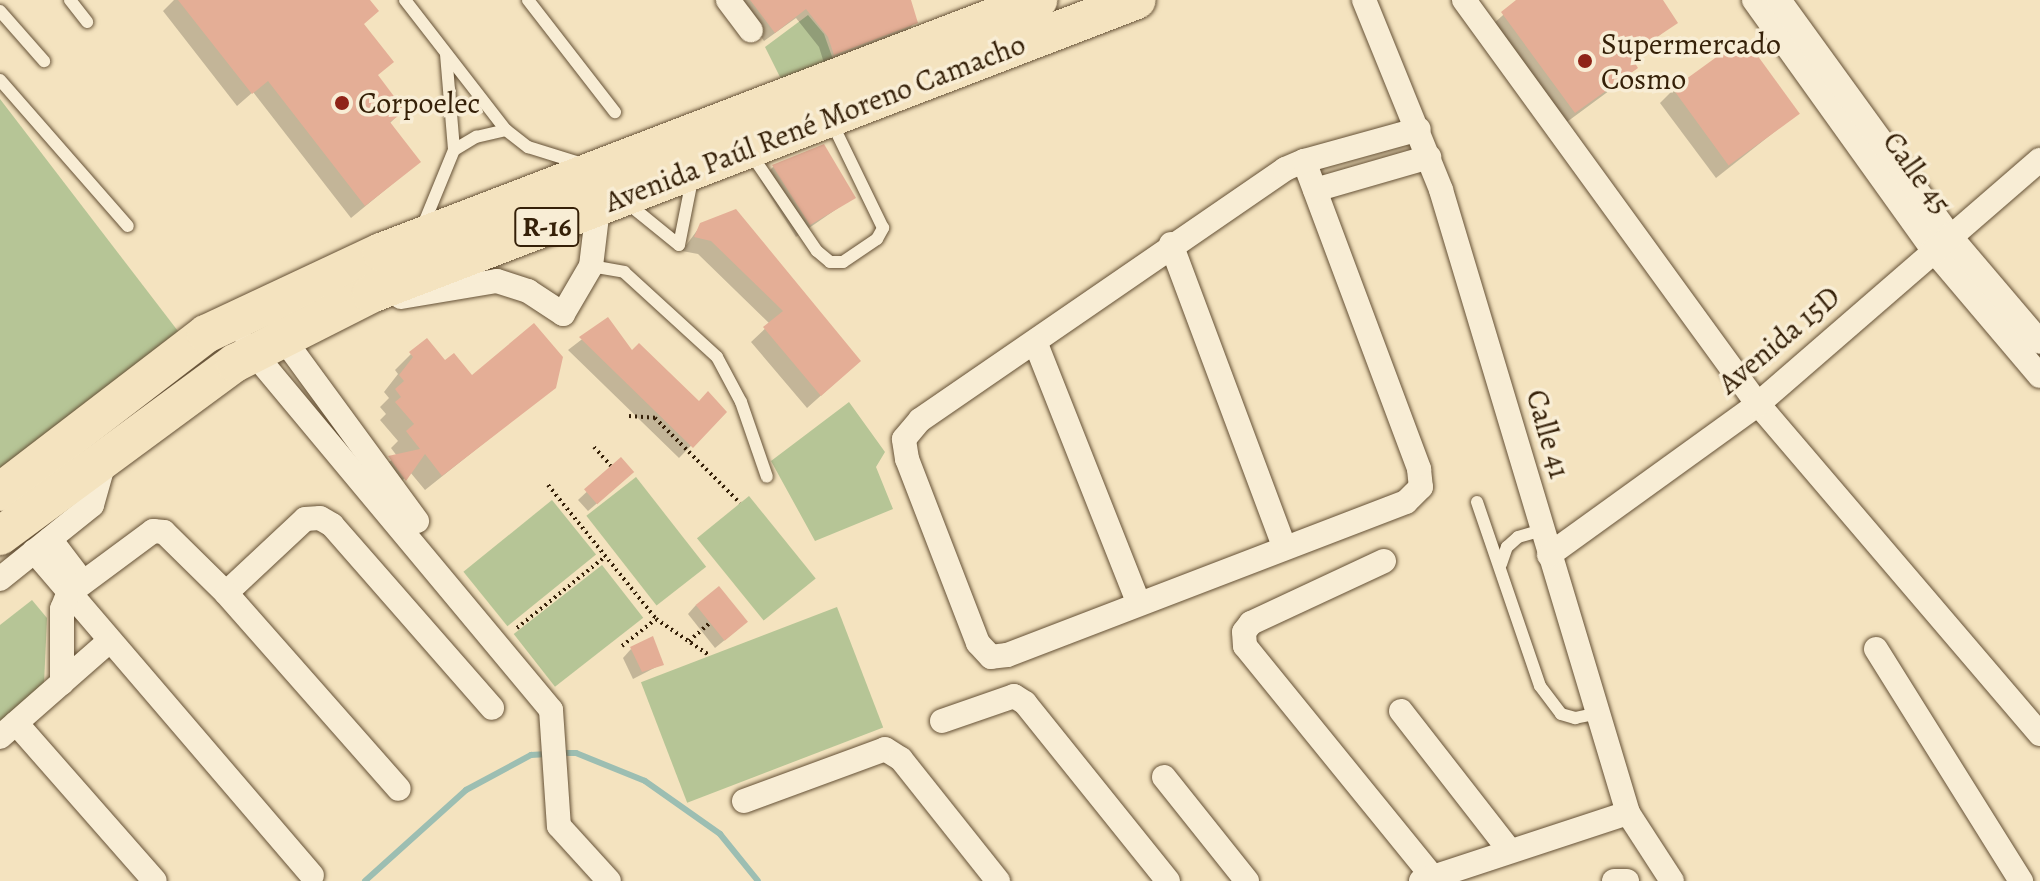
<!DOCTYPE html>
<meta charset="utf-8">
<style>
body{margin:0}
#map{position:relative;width:2040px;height:881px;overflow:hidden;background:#f4e3bf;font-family:Alegreya,serif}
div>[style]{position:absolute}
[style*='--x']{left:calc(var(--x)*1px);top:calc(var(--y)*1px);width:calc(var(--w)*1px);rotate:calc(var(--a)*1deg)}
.green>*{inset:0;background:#b6c596;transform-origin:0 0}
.shadow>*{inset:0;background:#0003}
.stream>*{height:6px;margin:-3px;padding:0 3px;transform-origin:3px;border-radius:3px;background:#9cbeb2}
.building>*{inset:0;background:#e4ae96;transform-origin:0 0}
.path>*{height:4px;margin-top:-2px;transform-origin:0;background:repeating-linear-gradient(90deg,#352008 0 2px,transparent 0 6px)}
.roads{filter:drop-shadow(0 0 2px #655136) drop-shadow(0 0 2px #655136)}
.lane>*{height:12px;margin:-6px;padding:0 6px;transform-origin:6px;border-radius:6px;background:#f8edd5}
.street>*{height:24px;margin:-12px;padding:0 12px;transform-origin:12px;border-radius:12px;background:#f8edd5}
.primary>*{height:38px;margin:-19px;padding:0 19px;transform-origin:19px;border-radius:19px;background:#f4e3bf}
.dots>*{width:22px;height:22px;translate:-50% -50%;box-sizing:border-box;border:4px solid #f8edd5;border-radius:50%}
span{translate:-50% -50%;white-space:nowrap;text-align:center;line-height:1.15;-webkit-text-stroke:7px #f8edd5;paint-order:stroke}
.shield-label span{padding:2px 6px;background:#f8edd5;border:2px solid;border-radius:6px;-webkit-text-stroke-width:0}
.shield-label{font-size:28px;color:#352008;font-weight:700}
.poi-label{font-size:30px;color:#352008}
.left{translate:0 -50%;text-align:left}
.street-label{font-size:30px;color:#352008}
</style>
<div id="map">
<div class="green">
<i style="clip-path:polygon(808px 15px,824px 34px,835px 65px,784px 85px,765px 47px)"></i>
<i style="clip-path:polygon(0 99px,181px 335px,0 473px)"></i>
<i style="clip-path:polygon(849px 402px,885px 452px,876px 467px,893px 509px,815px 541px,771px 461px)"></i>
<i style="left:636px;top:477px;width:114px;height:63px;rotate:52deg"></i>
<i style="left:749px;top:496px;width:106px;height:67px;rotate:51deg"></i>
<i style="left:552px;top:500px;width:70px;height:114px;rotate:51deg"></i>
<i style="left:602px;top:565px;width:67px;height:112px;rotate:52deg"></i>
<i style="clip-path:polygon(32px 600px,47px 618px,44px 684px,0 725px,0 625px)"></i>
<i style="left:837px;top:607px;width:129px;height:210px;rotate:69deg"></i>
</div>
<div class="shadow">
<i style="clip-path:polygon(174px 0,367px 0,363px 25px,376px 76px,402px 111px,389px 124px,419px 162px,351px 218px,253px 92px,237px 106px,163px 11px)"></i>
<i style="clip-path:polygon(735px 0,909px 0,915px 22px,906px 32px,824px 63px,819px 47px,796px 18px,764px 41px)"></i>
<i style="clip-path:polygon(1520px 0,1661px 0,1676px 22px,1630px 59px,1635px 68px,1617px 85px,1556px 130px,1484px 32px)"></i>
<i style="clip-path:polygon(1674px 89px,1797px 114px,1716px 178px,1660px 103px)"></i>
<i style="clip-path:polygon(823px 146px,854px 197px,796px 237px,760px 180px,773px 167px)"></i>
<i style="clip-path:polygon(701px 225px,845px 374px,807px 408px,751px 342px,770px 324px,698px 254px,682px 251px)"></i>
<i style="clip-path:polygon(607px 320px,632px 353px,698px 403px,724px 412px,679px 458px,568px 350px)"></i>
<i style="clip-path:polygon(411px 354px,472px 378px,554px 387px,425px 490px,410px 472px,389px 495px,373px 474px,397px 456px,391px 448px,398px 441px,380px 420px,386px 414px,380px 407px,389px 398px,384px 392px,398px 374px,395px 370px)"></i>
<i style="clip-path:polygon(621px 460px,623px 481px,588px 511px,578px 500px)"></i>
<i style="clip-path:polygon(696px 605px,737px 630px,715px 648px,688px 614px)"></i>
<i style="clip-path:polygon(631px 649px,662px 664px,633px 679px,623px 658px)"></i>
</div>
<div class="stream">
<i style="--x:558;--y:753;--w:18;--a:0"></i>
<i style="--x:576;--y:753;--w:74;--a:22.1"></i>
<i style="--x:645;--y:781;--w:92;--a:35.2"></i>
<i style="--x:720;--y:834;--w:60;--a:51"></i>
<i style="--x:365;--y:881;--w:136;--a:-42"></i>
<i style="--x:466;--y:790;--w:74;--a:-28.3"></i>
<i style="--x:531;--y:755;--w:16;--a:-4"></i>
</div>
<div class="building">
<i style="clip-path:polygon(178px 0,370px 0,379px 11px,364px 24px,394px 62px,378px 75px,405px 111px,390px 122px,421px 162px,365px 206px,268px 81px,252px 94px)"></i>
<i style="clip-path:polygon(750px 0,911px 0,918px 23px,834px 55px,828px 37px,806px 9px,775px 33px)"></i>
<i style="clip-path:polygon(1516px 0,1663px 0,1678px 23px,1630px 55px,1638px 68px,1575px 113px,1501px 12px)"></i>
<i style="left:1744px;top:37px;width:95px;height:88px;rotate:54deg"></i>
<i style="clip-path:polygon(824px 144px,856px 198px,810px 225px,772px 165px)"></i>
<i style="clip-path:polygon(736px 209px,861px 361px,821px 396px,763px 327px,783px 311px,711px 241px,694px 237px,700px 223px)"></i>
<i style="clip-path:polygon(608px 317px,632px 350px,639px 343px,699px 401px,708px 391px,727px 412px,693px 448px,579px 337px)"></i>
<i style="clip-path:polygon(534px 323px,563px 357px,556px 388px,442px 476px,425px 454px,406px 481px,388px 456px,420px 449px,406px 431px,414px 424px,395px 402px,401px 397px,395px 389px,404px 381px,399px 375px,413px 357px,409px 352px,427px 338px,445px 360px,454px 353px,472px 375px)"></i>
<i style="left:621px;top:457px;width:20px;height:49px;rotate:49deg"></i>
<i style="left:719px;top:586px;width:46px;height:30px;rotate:51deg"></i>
<i style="clip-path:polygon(653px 636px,664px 665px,642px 672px,630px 647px)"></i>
</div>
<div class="path">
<i style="--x:629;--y:416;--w:26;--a:4"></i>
<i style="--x:655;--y:418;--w:120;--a:45"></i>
<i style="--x:594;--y:447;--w:25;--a:48"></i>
<i style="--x:548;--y:485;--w:172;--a:51.1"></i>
<i style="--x:656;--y:619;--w:64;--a:34.2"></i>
<i style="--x:517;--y:628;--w:114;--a:-39"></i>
<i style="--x:689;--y:641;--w:28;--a:-41"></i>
<i style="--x:622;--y:646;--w:43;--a:-38.5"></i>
</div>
<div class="roads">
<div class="lane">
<i style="--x:70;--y:0;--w:28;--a:52"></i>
<i style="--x:405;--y:0;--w:165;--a:52.2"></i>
<i style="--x:528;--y:0;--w:142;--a:52.2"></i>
<i style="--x:0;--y:11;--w:67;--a:48.7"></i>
<i style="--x:446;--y:54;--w:96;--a:85.2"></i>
<i style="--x:0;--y:80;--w:194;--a:48.8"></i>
<i style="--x:751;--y:154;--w:117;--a:55.8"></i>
<i style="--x:817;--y:251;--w:17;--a:40"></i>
<i style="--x:830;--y:262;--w:13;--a:0"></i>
<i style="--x:843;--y:262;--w:41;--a:-34.1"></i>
<i style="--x:877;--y:239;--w:13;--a:-61"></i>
<i style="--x:883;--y:228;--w:117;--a:-115.9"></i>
<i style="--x:626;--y:202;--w:68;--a:39.1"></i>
<i style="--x:679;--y:245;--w:71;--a:-78.7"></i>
<i style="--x:422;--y:228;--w:84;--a:-67.7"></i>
<i style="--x:454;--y:150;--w:26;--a:-31"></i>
<i style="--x:476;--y:137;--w:31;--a:-13"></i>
<i style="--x:506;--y:130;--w:28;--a:38"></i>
<i style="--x:528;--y:147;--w:58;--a:17.2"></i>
<i style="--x:591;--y:266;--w:34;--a:10"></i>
<i style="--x:624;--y:272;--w:126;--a:42.4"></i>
<i style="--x:717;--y:357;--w:51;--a:61.9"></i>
<i style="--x:741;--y:402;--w:79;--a:70.9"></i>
<i style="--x:1477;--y:502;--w:194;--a:71.1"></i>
<i style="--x:1540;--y:686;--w:35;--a:53"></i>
<i style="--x:1561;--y:714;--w:15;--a:16"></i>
<i style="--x:1575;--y:718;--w:19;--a:-12"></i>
<i style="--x:1501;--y:564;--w:18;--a:-71"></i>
<i style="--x:1507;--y:547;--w:15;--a:-42"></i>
<i style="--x:1518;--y:537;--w:25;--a:-16"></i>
</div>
<div class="street">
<i style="--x:728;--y:0;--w:38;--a:53"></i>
<i style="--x:1364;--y:0;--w:205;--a:67.9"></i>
<i style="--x:1441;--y:190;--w:650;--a:73.29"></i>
<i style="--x:1628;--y:813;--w:81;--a:57.1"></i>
<i style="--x:1464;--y:0;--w:500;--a:54"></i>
<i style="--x:1758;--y:404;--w:434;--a:49.5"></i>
<i style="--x:1754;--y:0;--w:307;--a:54.4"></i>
<i style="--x:1933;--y:250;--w:165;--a:49.7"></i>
<i style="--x:1779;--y:0;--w:290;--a:54.1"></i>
<i style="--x:1949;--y:235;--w:140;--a:49.6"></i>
<i style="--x:1304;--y:161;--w:329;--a:69.5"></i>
<i style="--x:1419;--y:469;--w:18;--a:84"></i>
<i style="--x:1421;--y:487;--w:21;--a:135"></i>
<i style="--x:1406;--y:502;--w:427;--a:159"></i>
<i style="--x:1007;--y:655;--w:16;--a:173"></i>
<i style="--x:991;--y:657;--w:19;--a:-133"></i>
<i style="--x:978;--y:643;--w:197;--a:-111.1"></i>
<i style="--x:907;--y:459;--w:20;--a:-99"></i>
<i style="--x:904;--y:439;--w:25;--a:-50"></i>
<i style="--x:920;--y:420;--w:443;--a:-34.5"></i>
<i style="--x:1285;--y:169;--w:21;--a:-23"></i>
<i style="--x:1304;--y:161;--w:119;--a:-15.5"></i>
<i style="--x:1315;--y:190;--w:119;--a:-16.1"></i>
<i style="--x:1171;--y:244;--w:322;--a:69.5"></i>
<i style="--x:401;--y:297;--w:97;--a:-9.5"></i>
<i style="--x:497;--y:281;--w:33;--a:18"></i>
<i style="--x:528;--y:291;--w:42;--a:33.3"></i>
<i style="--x:563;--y:314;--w:56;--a:-59.7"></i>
<i style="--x:591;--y:266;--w:58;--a:-83.1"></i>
<i style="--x:283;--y:338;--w:227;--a:53.8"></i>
<i style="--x:1036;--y:344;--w:277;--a:68.4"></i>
<i style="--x:247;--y:345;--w:475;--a:50.2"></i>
<i style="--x:551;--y:710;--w:116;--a:86.1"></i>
<i style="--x:559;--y:826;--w:74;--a:47.7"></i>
<i style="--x:50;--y:539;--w:53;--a:52.7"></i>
<i style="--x:34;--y:551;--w:427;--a:49.4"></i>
<i style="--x:1549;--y:555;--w:258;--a:-35.8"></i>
<i style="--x:1758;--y:404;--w:373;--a:-40.9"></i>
<i style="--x:1384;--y:561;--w:147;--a:155"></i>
<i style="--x:1251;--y:623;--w:11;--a:128"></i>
<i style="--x:1244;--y:632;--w:14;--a:86"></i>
<i style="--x:1245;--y:646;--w:298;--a:50.9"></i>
<i style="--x:0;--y:579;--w:118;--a:-38.8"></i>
<i style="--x:92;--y:505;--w:48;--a:-74.2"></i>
<i style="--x:226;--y:593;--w:108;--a:-43.1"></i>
<i style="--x:305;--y:519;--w:15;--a:-4"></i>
<i style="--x:320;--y:518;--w:14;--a:30"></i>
<i style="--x:332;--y:525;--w:243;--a:48.8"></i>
<i style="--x:1876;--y:649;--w:274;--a:58"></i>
<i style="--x:62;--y:683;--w:74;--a:-90"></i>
<i style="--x:62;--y:609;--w:16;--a:-68"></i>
<i style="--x:68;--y:594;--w:106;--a:-36.5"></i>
<i style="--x:153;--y:531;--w:11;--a:5"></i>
<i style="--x:164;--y:532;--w:87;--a:44.5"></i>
<i style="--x:226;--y:593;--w:261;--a:48.6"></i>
<i style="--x:1401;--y:711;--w:177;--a:52.1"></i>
<i style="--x:942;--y:721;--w:76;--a:-19.1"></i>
<i style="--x:1014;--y:696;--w:13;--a:32"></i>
<i style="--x:1025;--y:703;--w:228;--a:51.2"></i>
<i style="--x:16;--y:723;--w:210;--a:48.7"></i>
<i style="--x:0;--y:737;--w:144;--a:-41.3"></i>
<i style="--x:1164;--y:777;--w:133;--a:51.4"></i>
<i style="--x:744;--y:801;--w:150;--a:-20.2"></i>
<i style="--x:885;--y:749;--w:19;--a:32"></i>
<i style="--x:901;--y:759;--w:156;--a:51.5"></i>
<i style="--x:1421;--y:881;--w:218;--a:-18.2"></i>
<i style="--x:1614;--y:881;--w:13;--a:0"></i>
</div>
<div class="primary">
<i style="--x:0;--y:492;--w:260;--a:-37.5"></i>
<i style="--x:206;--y:334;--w:193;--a:-25.1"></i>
<i style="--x:381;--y:252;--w:704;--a:-20.98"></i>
<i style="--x:0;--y:536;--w:292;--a:-36.4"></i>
<i style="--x:235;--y:363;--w:153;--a:-26.9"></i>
<i style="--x:371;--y:294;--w:820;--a:-21"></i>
</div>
</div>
<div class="dots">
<i style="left:1585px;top:61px;background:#8f2418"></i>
<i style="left:342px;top:103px;background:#8f2418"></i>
</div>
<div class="shield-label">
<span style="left:547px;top:227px">R-16</span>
</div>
<div class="poi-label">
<span class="left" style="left:1601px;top:61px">Supermercado<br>Cosmo</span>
<span class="left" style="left:358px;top:103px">Corpoelec</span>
</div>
<div class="street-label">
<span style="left:815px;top:123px;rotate:-21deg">Avenida Paúl René Moreno Camacho</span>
<span style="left:1917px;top:173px;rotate:54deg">Calle 45</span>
<span style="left:1779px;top:340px;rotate:-40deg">Avenida 15D</span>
<span style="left:1548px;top:434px;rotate:74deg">Calle 41</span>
</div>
</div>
